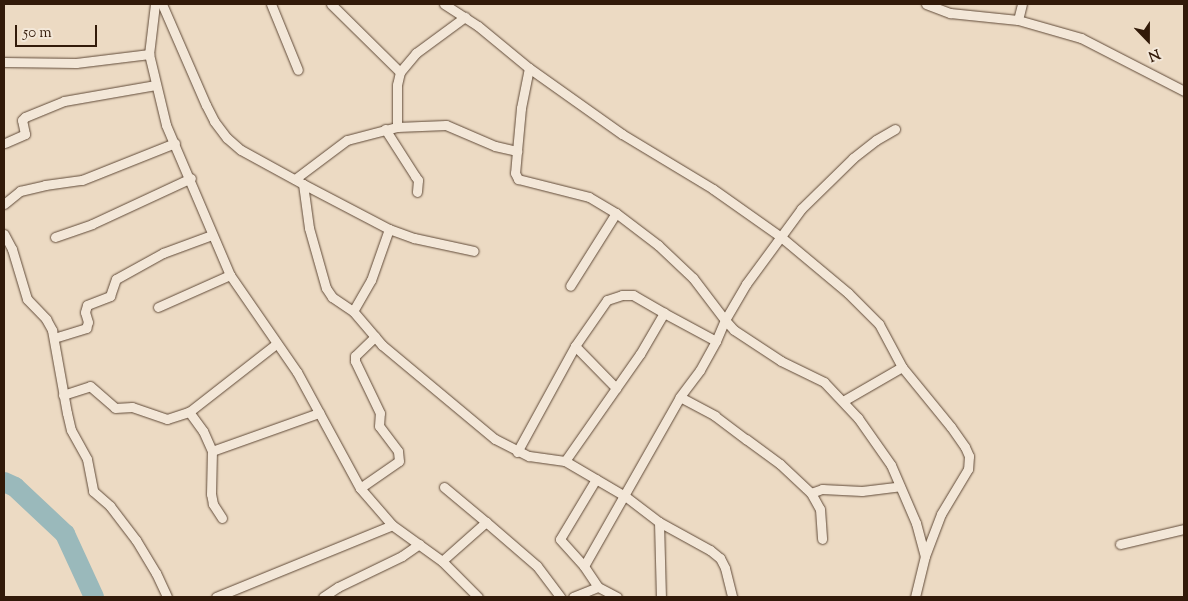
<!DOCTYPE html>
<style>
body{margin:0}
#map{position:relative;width:1188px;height:601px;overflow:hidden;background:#ecdac3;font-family:"Sorts Mill Goudy",serif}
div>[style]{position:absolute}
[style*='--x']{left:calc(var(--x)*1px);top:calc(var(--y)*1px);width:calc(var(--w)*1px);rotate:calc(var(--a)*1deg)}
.river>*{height:20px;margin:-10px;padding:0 10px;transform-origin:10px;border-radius:10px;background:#9ab9bb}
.roads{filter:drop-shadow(0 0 1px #604a38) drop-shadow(0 0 1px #604a38)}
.minor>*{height:9px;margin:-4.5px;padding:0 4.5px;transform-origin:4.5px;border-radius:4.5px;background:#f3e7d8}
span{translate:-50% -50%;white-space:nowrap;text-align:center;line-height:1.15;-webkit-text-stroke:5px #f3e7d8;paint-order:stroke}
.frame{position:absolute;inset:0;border:5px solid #321a09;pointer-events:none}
.north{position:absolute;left:1123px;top:15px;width:50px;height:50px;-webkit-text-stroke:4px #f3e7d8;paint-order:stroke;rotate:158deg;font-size:14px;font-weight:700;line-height:20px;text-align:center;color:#321a09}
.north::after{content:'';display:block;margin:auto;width:18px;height:22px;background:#321a09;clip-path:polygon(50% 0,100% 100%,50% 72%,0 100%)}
.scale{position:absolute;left:15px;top:25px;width:82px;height:22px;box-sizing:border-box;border:2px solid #321a09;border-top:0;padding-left:6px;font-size:15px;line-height:18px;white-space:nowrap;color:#321a09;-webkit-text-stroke:4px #f3e7d8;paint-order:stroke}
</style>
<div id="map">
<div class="river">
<i style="--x:4;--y:482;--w:12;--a:24"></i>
<i style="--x:15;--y:487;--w:69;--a:43.2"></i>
<i style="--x:65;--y:534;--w:69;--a:65.3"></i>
</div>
<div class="roads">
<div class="minor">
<i style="--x:155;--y:4;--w:50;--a:96.8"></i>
<i style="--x:149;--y:54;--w:73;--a:76.5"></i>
<i style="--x:166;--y:125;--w:163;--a:66.9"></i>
<i style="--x:230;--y:275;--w:118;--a:55.4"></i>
<i style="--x:297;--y:372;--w:132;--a:61.5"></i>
<i style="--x:360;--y:488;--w:49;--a:49.1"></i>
<i style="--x:392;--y:525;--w:62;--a:35.8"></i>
<i style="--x:442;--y:561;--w:51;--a:45"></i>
<i style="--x:162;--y:4;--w:110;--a:66.5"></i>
<i style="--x:206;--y:105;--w:18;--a:63"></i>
<i style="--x:214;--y:121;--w:21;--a:53"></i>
<i style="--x:227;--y:138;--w:18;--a:41"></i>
<i style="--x:241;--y:150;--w:71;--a:28.7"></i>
<i style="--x:303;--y:184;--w:44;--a:82.2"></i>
<i style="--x:309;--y:228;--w:62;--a:74.2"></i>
<i style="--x:326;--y:288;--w:11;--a:56"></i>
<i style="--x:332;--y:297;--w:25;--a:34"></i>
<i style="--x:271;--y:4;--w:71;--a:67.8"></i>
<i style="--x:331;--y:4;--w:97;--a:44.6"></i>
<i style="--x:444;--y:4;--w:40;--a:32.9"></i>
<i style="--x:478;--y:26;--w:66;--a:39.5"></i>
<i style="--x:529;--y:68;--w:41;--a:101.3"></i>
<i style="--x:521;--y:108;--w:43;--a:95.3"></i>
<i style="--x:926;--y:4;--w:26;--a:21"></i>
<i style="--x:950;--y:13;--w:68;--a:5.9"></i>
<i style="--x:1018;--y:20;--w:66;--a:15.9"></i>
<i style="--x:1081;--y:38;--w:116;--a:27.2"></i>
<i style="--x:1018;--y:20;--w:16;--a:-76"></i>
<i style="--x:4;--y:62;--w:72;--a:0.8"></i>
<i style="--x:76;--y:63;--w:74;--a:-7"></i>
<i style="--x:529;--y:68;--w:114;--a:35.4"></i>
<i style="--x:622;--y:134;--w:106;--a:31.1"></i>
<i style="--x:713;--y:189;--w:83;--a:35.2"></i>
<i style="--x:781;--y:237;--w:87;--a:39.9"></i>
<i style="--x:848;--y:293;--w:44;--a:45"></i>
<i style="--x:879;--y:324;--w:49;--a:61.9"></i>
<i style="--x:902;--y:367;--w:77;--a:50.8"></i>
<i style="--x:951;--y:427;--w:24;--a:55"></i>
<i style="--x:965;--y:447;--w:10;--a:66"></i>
<i style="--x:969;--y:456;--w:13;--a:94"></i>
<i style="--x:968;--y:469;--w:52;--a:121"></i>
<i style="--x:941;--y:514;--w:45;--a:110.9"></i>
<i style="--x:397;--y:127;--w:42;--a:-90"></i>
<i style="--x:397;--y:85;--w:13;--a:-77"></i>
<i style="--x:400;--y:72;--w:25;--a:-50"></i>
<i style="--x:416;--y:53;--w:61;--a:-36.3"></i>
<i style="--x:385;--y:129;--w:56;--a:57.4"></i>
<i style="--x:415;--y:176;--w:5;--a:53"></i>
<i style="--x:418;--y:180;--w:12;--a:95"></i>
<i style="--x:5;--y:143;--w:22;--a:-24"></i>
<i style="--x:25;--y:134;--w:14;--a:-102"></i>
<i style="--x:22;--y:120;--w:4;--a:-45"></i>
<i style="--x:25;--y:117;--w:42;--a:-22.3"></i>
<i style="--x:64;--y:101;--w:93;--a:-9.9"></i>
<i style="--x:295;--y:179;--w:65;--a:-36.9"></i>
<i style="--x:347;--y:140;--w:52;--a:-14.6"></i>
<i style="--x:397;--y:127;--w:49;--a:-2.3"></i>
<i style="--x:446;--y:125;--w:53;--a:23.2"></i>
<i style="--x:495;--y:146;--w:23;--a:13"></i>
<i style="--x:517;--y:151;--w:22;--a:95"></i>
<i style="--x:515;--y:173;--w:7;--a:63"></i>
<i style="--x:518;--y:179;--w:73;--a:14.2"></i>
<i style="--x:589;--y:197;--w:31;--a:31"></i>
<i style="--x:616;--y:213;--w:86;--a:122.2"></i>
<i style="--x:303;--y:184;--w:97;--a:27.6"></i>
<i style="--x:389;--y:229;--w:54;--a:109.4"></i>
<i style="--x:371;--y:280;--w:36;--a:120"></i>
<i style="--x:353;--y:311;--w:45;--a:49.5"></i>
<i style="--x:382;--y:345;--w:147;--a:39.8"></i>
<i style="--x:495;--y:439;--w:38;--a:27"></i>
<i style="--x:529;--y:456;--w:36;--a:8"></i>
<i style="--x:565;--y:461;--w:69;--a:30.3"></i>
<i style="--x:625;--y:496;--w:43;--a:37.4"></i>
<i style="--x:659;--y:522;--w:58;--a:28.8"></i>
<i style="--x:710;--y:550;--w:13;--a:39"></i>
<i style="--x:720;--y:558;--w:11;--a:63"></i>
<i style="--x:725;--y:568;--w:30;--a:76"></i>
<i style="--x:4;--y:204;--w:21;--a:-39"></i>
<i style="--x:20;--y:191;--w:26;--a:-13"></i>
<i style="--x:45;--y:185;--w:37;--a:-8"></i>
<i style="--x:82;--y:180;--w:100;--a:-21.7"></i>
<i style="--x:616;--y:213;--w:53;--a:37.3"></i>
<i style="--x:658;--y:245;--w:48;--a:43.3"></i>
<i style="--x:693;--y:278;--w:53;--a:52.7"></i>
<i style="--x:725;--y:320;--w:42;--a:-59.7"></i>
<i style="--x:746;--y:284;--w:93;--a:-53.7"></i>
<i style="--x:801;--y:209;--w:73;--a:-44.4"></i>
<i style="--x:853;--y:158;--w:29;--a:-38"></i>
<i style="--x:876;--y:140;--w:22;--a:-30"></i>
<i style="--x:389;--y:229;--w:27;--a:20"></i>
<i style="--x:414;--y:238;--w:61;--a:12.2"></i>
<i style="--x:4;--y:234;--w:17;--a:62"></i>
<i style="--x:12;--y:249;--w:52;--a:73.3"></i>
<i style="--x:27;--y:299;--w:28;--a:46"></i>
<i style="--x:46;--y:319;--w:13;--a:61"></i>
<i style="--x:52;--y:330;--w:84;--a:79.8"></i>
<i style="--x:67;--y:413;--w:17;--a:77"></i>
<i style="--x:71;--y:430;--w:33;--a:61"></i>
<i style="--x:87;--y:459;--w:33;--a:79"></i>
<i style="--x:93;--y:491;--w:23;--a:41"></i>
<i style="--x:110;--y:506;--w:43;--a:52.6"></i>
<i style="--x:136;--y:540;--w:39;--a:59"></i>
<i style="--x:156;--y:573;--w:26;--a:65"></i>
<i style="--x:55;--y:237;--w:39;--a:-19"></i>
<i style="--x:92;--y:224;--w:109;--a:-24.9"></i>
<i style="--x:158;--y:307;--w:79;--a:-24"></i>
<i style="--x:54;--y:338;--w:34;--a:-17"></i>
<i style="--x:86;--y:328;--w:6;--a:-72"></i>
<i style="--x:88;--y:322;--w:10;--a:-107"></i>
<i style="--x:85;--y:312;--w:7;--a:-74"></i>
<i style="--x:87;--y:305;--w:25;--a:-21"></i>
<i style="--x:110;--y:296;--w:18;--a:-71"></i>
<i style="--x:116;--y:279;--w:54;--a:-29"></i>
<i style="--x:163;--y:253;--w:52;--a:-20.2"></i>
<i style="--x:716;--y:341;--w:23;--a:-67"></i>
<i style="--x:725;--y:320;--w:13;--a:48"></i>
<i style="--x:734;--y:330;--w:56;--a:33.4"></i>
<i style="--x:781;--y:361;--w:48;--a:26"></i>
<i style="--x:824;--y:382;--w:50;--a:46.6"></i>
<i style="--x:858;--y:418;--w:57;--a:54.9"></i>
<i style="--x:891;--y:465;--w:63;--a:66.7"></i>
<i style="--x:916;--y:523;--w:34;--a:75"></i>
<i style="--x:925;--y:556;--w:42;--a:103.7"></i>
<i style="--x:575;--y:346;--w:59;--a:45.7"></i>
<i style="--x:63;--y:395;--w:28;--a:-18"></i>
<i style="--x:90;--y:386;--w:33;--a:41"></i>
<i style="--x:115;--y:408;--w:17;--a:-3"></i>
<i style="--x:132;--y:407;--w:37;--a:19"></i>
<i style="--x:167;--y:419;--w:23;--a:-18"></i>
<i style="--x:843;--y:401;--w:68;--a:-30"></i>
<i style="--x:212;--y:451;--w:114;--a:-19.6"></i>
<i style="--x:517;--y:452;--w:121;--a:-61.3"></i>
<i style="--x:575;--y:346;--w:56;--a:-55.2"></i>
<i style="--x:607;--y:300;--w:16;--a:-18"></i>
<i style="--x:622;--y:295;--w:11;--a:0"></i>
<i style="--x:633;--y:295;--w:36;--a:30"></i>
<i style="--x:565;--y:461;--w:131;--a:-55"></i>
<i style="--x:640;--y:354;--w:48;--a:-59.7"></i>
<i style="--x:664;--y:313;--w:59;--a:28.3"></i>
<i style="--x:716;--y:341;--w:33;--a:119"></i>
<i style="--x:700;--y:370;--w:34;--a:127"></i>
<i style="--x:680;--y:397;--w:40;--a:28"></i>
<i style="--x:715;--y:416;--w:39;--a:37"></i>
<i style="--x:746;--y:439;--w:42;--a:36.3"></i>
<i style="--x:780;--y:464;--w:42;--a:43.1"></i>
<i style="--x:811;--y:493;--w:18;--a:61"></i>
<i style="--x:820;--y:509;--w:30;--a:86"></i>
<i style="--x:444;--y:487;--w:55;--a:39.8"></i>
<i style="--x:360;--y:488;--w:47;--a:-34.7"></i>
<i style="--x:399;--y:461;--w:10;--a:-96"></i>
<i style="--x:398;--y:451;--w:31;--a:-127"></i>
<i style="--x:379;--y:426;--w:13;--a:-86"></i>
<i style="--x:380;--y:413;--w:58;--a:-115.7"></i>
<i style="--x:355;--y:361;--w:5;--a:-90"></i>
<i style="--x:355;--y:356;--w:28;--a:-44"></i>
<i style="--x:811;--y:493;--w:12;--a:-20"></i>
<i style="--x:822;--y:489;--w:40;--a:2.9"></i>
<i style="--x:862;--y:491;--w:38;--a:-7"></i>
<i style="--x:222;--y:518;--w:17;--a:-123"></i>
<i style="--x:213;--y:504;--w:10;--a:-101"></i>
<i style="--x:211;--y:494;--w:43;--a:-88.7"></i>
<i style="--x:212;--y:451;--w:22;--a:-114"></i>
<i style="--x:203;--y:431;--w:24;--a:-126"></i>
<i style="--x:189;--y:412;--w:110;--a:-38"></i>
<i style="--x:659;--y:522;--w:75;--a:88.5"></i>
<i style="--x:1120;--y:544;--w:66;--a:-13.2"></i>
<i style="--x:442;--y:561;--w:59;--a:-41.6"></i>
<i style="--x:486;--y:522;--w:67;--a:40.8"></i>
<i style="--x:537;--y:566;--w:39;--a:53"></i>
<i style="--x:584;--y:566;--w:36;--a:-132"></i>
<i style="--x:560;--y:539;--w:70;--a:-59"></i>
<i style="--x:216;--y:597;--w:190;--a:-22.2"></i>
<i style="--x:323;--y:597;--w:18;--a:-34"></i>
<i style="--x:338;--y:587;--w:71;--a:-25.8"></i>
<i style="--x:402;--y:556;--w:21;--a:-35"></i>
<i style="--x:573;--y:597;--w:27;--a:-22"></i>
<i style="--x:617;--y:597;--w:21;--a:-152"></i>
<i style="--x:598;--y:587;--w:25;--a:-124"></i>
<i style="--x:584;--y:566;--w:194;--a:-60.4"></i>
</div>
</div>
<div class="frame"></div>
<div class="north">N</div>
<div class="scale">50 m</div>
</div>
